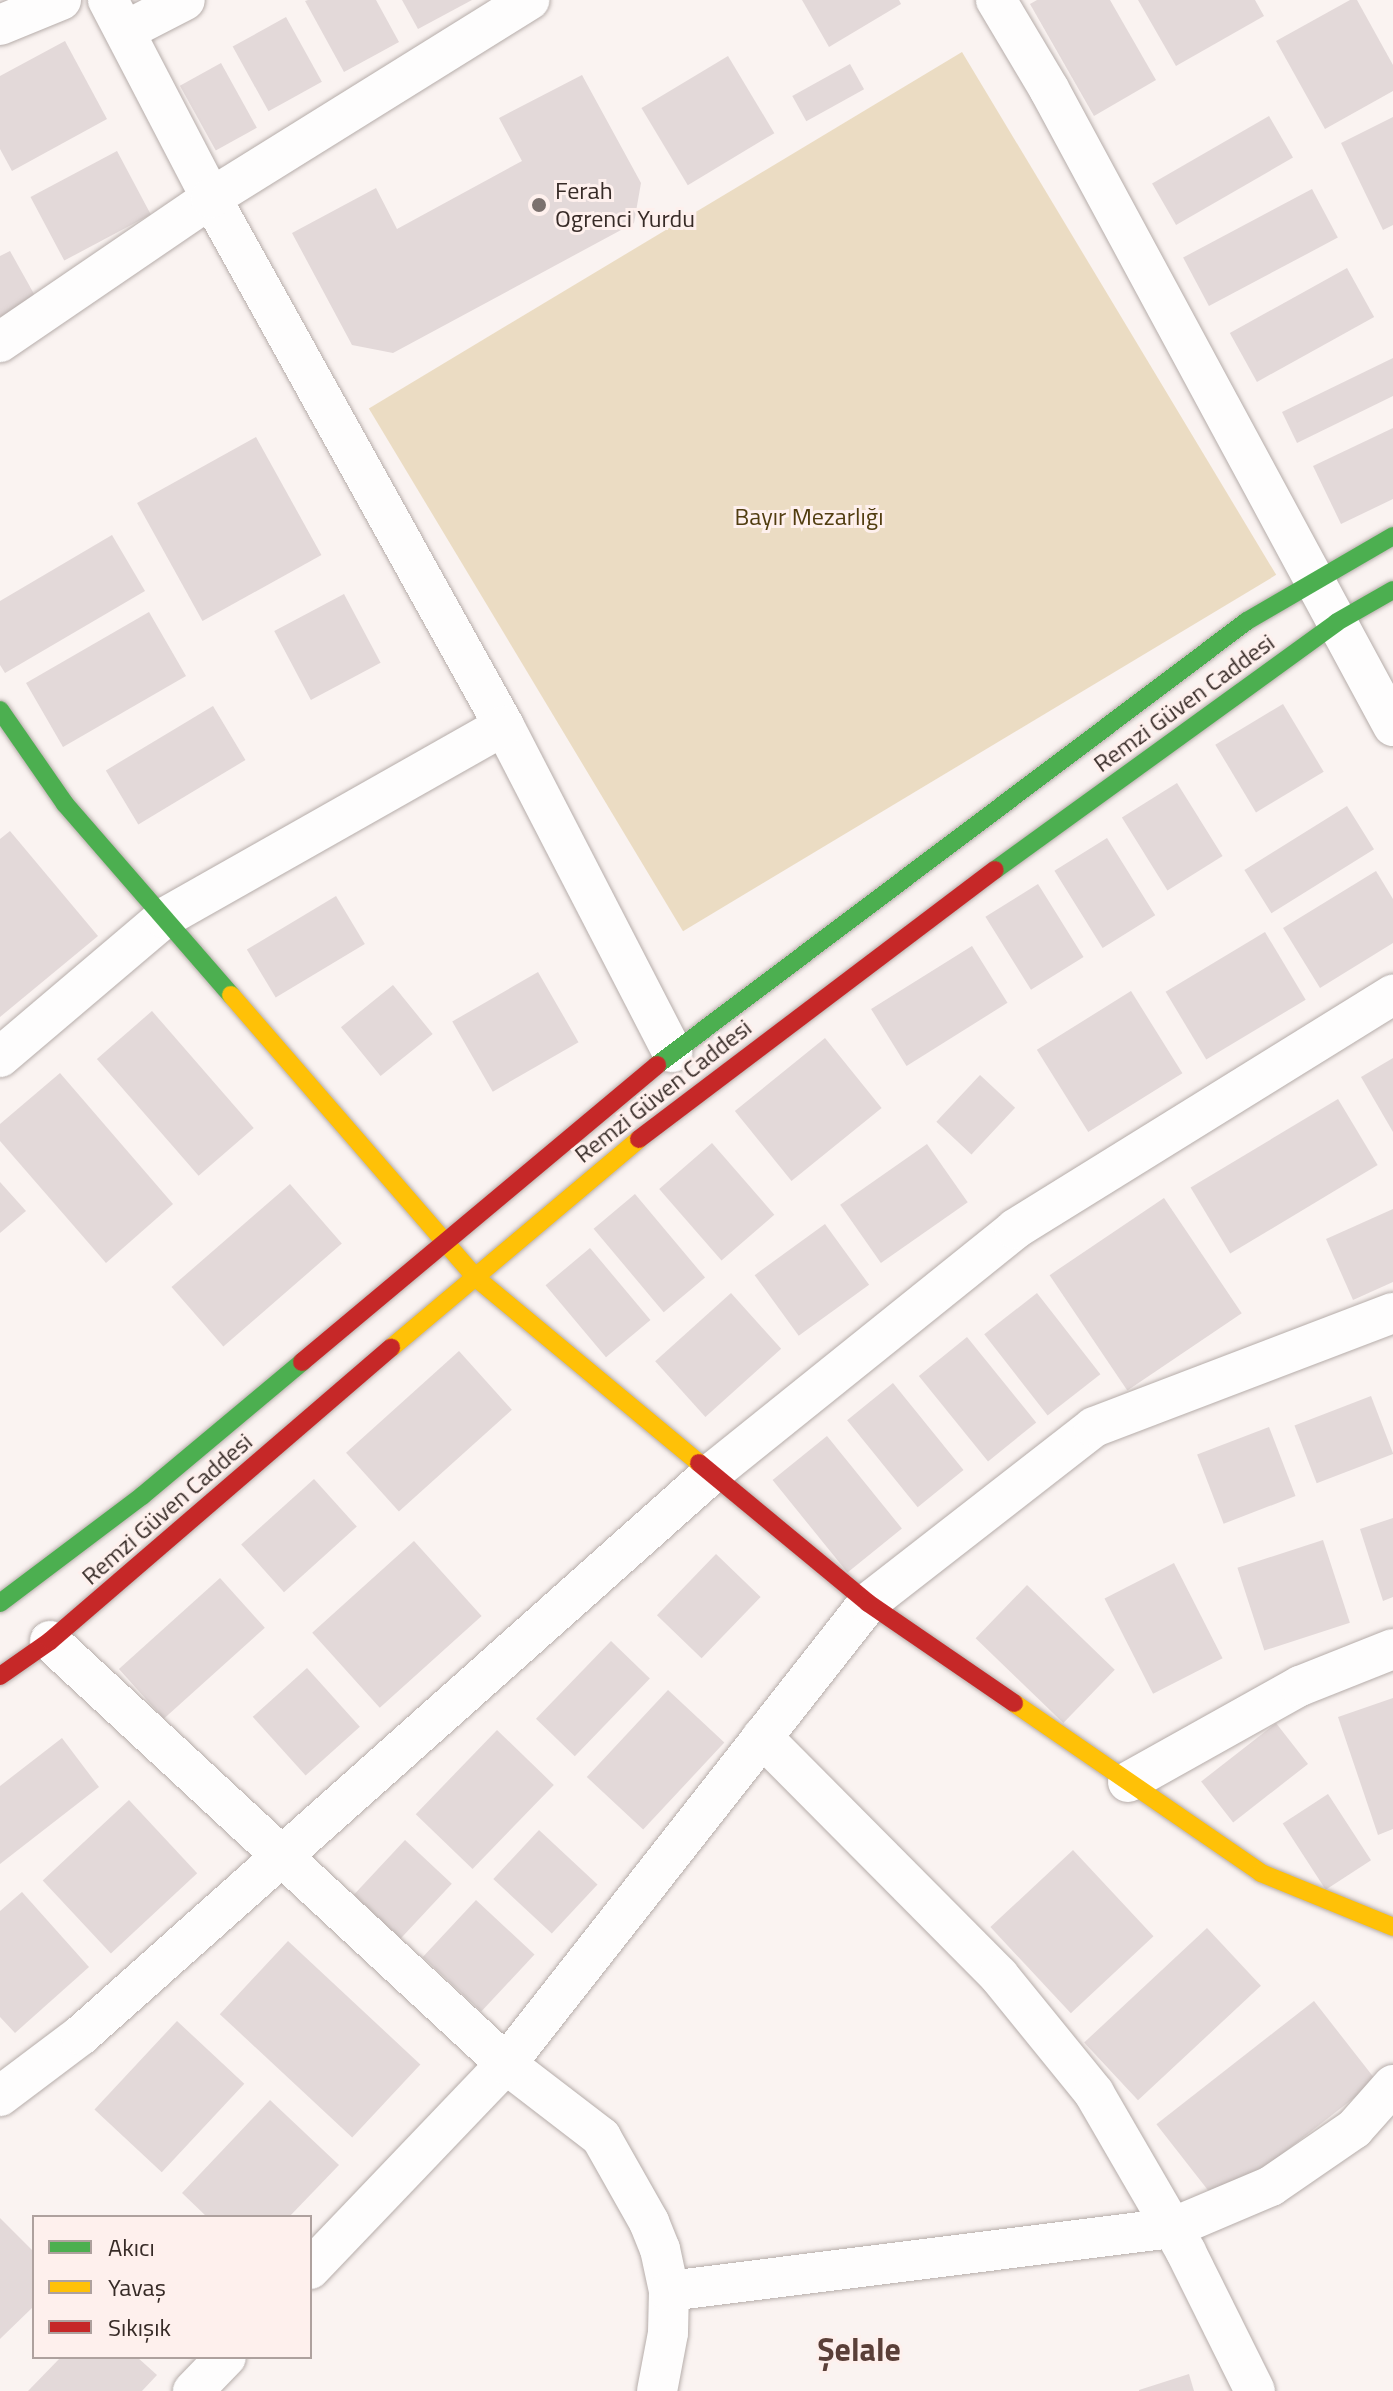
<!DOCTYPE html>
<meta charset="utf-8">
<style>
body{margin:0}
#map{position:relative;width:1393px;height:2391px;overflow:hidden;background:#faf3f1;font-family:"Titillium Web",sans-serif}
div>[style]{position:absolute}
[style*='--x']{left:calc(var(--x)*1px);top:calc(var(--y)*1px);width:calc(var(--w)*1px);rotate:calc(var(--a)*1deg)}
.green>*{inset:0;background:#ebdcc3;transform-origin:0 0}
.building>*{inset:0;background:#e3d9d9;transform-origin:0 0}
.roads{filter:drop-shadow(0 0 2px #b6adaa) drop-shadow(0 0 2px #b6adaa)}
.street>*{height:40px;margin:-20px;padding:0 20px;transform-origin:20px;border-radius:20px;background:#fefdfd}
.fast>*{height:18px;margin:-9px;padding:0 9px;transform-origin:9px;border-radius:9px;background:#4caf50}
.slow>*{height:18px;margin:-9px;padding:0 9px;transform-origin:9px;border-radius:9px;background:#ffc107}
.jam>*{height:18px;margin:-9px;padding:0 9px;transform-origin:9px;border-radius:9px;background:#c62828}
.dots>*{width:22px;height:22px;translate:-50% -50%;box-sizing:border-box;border:4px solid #fef0ed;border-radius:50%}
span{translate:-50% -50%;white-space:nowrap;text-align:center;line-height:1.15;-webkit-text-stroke:6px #fef0ed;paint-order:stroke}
.poi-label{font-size:24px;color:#372b27}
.left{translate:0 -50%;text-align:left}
.park-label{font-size:24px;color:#513d10}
.street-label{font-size:24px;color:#372b27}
.district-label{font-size:32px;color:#5a3f38;font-weight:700}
.legend{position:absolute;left:32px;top:2215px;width:280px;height:144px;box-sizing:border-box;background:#fef0ed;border:2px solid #aea19e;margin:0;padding:10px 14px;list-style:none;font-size:24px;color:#372b27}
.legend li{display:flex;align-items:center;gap:16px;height:40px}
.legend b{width:40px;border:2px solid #aea19e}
</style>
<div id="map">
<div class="green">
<i style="left:962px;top:52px;width:610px;height:692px;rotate:59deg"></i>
</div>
<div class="building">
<i style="clip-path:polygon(308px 0,376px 0,399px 42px,344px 72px,305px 1px)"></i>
<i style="clip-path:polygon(402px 0,472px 0,418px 29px)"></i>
<i style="clip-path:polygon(802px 0,899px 0,901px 4px,829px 47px)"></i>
<i style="clip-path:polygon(1037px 0,1110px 0,1156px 80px,1094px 116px,1030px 4px)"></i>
<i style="clip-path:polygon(1138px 0,1255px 0,1264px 16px,1176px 66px)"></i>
<i style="clip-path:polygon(1350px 0,1357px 0,1393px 65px,1393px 91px,1325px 129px,1276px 41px)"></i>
<i style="left:286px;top:17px;width:74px;height:61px;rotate:61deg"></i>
<i style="clip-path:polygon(65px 41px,107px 119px,12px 171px,0 149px,0 76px)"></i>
<i style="left:728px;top:56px;width:90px;height:101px;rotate:59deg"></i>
<i style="left:221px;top:63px;width:74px;height:47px;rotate:61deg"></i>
<i style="left:850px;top:64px;width:29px;height:66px;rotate:61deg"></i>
<i style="clip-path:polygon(582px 75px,641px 183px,634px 223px,393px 353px,352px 345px,292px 233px,376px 188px,397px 229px,522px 161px,499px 118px)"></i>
<i style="left:1269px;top:116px;width:48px;height:135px;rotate:60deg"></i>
<i style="clip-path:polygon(1393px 117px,1393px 225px,1383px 230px,1341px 143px)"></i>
<i style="left:117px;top:151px;width:72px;height:98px;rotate:62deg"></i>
<i style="left:1312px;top:189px;width:55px;height:146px;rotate:62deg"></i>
<i style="clip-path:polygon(10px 251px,38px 301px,0 322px,0 256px)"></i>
<i style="left:1347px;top:268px;width:56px;height:134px;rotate:61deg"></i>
<i style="clip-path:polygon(1393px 358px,1393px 396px,1297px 443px,1282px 412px)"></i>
<i style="clip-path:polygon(1393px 428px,1393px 499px,1341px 524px,1313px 466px)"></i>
<i style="left:256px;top:437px;width:135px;height:136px;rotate:61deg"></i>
<i style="clip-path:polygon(112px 535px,145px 591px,5px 673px,0 665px,0 601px)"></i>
<i style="left:344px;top:594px;width:78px;height:79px;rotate:62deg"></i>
<i style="left:149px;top:612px;width:74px;height:142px;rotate:60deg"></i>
<i style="left:1283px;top:704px;width:79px;height:79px;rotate:59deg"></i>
<i style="left:213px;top:706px;width:63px;height:125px;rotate:59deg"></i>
<i style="left:1177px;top:783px;width:86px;height:65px;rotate:58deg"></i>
<i style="left:1347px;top:806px;width:51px;height:121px;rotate:58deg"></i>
<i style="clip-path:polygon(10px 831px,98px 936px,0 1017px,0 839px)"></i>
<i style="left:1107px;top:838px;width:91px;height:62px;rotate:58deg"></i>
<i style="clip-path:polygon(1376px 871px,1393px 899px,1393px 943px,1320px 988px,1283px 928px)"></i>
<i style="left:1038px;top:884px;width:86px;height:62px;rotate:58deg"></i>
<i style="left:336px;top:896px;width:56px;height:104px;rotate:59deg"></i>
<i style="left:1265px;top:932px;width:79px;height:116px;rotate:59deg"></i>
<i style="left:972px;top:946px;width:67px;height:119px;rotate:58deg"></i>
<i style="left:538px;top:972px;width:81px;height:99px;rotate:60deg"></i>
<i style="left:393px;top:985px;width:63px;height:67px;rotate:51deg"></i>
<i style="left:1131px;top:991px;width:97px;height:111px;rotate:58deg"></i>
<i style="left:152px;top:1011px;width:155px;height:73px;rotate:49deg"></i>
<i style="left:825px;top:1038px;width:90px;height:116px;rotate:51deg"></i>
<i style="clip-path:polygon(1393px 1058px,1393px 1132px,1361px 1077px)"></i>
<i style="clip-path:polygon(60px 1073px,173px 1204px,106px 1263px,0 1141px,0 1124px)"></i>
<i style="left:980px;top:1075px;width:48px;height:64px;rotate:43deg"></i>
<i style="left:1338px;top:1099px;width:77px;height:172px;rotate:59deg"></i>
<i style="left:712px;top:1143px;width:95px;height:70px;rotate:49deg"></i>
<i style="left:927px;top:1144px;width:71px;height:106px;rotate:55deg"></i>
<i style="clip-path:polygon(0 1182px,26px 1211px,0 1233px)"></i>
<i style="left:290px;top:1184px;width:79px;height:157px;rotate:49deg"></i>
<i style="left:635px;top:1194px;width:109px;height:54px;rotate:50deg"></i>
<i style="left:1164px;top:1198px;width:139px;height:138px;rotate:56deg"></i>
<i style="clip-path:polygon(1393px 1209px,1393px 1282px,1353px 1300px,1326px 1239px)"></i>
<i style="left:825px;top:1224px;width:75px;height:87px;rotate:54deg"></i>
<i style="left:590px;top:1248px;width:94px;height:58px;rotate:50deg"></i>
<i style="left:731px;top:1293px;width:75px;height:102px;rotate:48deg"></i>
<i style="left:1037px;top:1293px;width:103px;height:67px;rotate:52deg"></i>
<i style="left:967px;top:1337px;width:110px;height:62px;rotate:51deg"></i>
<i style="left:459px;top:1351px;width:79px;height:152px;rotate:48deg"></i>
<i style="left:893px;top:1383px;width:112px;height:59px;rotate:51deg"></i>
<i style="left:1371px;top:1396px;width:62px;height:82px;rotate:69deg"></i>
<i style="left:1269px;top:1427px;width:74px;height:77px;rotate:69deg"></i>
<i style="left:827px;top:1436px;width:119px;height:70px;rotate:51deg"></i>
<i style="left:314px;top:1479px;width:64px;height:98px;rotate:48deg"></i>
<i style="clip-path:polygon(1393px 1518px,1393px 1597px,1383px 1601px,1360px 1529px)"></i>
<i style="left:1323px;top:1540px;width:87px;height:90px;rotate:72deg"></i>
<i style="left:414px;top:1541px;width:101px;height:137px;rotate:48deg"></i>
<i style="left:716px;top:1554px;width:62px;height:85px;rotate:44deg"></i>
<i style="left:1174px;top:1563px;width:107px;height:78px;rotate:63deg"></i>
<i style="left:220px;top:1578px;width:67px;height:136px;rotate:48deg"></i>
<i style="left:1027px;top:1585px;width:122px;height:74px;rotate:44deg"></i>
<i style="left:611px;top:1641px;width:54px;height:108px;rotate:44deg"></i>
<i style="left:307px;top:1668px;width:79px;height:73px;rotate:48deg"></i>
<i style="left:668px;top:1690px;width:77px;height:119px;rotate:43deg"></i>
<i style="clip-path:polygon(1393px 1698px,1393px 1829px,1378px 1835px,1338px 1717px)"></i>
<i style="left:1276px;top:1723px;width:52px;height:95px;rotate:52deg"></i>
<i style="left:497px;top:1730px;width:79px;height:117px;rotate:44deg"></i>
<i style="clip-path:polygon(62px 1738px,99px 1787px,0 1864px,0 1786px)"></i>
<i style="left:1328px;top:1794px;width:79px;height:54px;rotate:57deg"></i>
<i style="left:129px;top:1800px;width:100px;height:118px;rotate:47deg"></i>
<i style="left:539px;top:1830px;width:80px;height:67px;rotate:43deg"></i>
<i style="left:405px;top:1840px;width:64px;height:75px;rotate:43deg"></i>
<i style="left:1073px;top:1850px;width:118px;height:113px;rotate:47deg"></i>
<i style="clip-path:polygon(22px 1892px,89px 1967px,15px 2033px,0 2017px,0 1911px)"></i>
<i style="left:476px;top:1900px;width:80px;height:78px;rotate:43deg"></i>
<i style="left:1207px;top:1928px;width:79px;height:168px;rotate:47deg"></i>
<i style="left:288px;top:1941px;width:181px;height:100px;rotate:43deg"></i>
<i style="left:1314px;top:2001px;width:101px;height:200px;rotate:52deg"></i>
<i style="left:177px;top:2021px;width:92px;height:121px;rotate:43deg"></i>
<i style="clip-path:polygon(270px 2100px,339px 2165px,289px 2217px,207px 2217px,182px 2193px)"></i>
<i style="clip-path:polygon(0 2218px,34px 2252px,34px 2306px,0 2339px)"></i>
<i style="clip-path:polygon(61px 2357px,137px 2357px,157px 2375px,142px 2391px,28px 2391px)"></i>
<i style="clip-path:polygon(1189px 2374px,1194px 2391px,1139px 2391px,1139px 2390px)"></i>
</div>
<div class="roads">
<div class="street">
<i style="--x:108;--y:0;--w:223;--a:62.5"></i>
<i style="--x:211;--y:198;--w:604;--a:60.97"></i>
<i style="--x:504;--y:726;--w:367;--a:62.7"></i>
<i style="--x:996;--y:0;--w:104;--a:59.2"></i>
<i style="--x:1049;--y:89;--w:724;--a:61.63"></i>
<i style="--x:0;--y:25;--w:66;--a:-22.3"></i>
<i style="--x:127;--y:30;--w:65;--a:-27.3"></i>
<i style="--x:0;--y:342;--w:255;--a:-34.3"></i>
<i style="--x:211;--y:198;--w:375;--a:-31.9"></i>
<i style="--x:0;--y:1057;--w:215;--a:-40.3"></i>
<i style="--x:164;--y:918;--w:390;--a:-29.5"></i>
<i style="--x:50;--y:1641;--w:622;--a:42.85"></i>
<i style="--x:506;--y:2064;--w:120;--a:37.5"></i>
<i style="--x:601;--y:2137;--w:98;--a:60.5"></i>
<i style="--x:649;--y:2222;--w:29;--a:68"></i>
<i style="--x:660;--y:2249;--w:43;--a:77.9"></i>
<i style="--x:669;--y:2291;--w:42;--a:91.4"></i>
<i style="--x:668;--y:2333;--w:59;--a:100.7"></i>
<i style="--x:762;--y:1737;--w:337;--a:45.2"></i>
<i style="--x:999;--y:1976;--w:151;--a:50.9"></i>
<i style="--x:1094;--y:2093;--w:184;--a:59.9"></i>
<i style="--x:1186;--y:2252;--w:155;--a:63.6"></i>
<i style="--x:1128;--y:1782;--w:197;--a:-29.2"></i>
<i style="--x:1300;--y:1686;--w:100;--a:-21.7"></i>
<i style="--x:0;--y:2096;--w:101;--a:-37"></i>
<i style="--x:81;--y:2035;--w:845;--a:-41.69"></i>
<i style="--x:712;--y:1473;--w:389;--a:-38.8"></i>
<i style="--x:1015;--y:1229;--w:445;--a:-31.8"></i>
<i style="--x:310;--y:2269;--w:284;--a:-46.3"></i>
<i style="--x:506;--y:2064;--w:586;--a:-51.86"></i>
<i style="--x:868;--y:1603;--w:286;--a:-37.9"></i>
<i style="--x:1094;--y:1427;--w:320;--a:-20.9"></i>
<i style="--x:669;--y:2291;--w:507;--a:-7.14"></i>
<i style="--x:1172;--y:2228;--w:108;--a:-23"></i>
<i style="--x:1271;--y:2186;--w:101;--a:-34.5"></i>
<i style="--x:1354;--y:2129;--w:59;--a:-48.4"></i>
<i style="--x:193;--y:2391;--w:47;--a:-45.9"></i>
</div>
<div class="fast">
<i style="--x:0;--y:710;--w:114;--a:55.3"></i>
<i style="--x:65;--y:804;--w:253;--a:49"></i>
<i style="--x:995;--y:870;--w:422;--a:-35.9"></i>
<i style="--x:1337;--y:622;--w:64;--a:-29.7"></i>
<i style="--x:657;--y:1065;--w:738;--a:-36.96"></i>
<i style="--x:1247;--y:621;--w:169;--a:-30.2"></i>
<i style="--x:0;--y:1603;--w:178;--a:-37"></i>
<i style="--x:142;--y:1496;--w:209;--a:-39.9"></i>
</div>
<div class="slow">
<i style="--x:231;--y:995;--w:373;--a:49.1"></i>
<i style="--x:475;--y:1277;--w:291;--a:39.7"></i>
<i style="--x:391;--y:1348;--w:324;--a:-40.1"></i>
<i style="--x:1014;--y:1703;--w:300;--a:34.5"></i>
<i style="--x:1261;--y:1873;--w:143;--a:22.2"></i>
</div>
<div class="jam">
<i style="--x:639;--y:1139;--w:446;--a:-37.1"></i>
<i style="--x:302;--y:1362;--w:463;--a:-39.9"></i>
<i style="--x:699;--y:1463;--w:219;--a:39.6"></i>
<i style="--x:868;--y:1603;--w:177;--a:34.4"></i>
<i style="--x:0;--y:1676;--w:61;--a:-35"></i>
<i style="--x:50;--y:1641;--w:450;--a:-40.7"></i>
</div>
</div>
<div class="dots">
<i style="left:539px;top:205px;background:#7b716e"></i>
</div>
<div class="poi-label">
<span class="left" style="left:555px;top:205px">Ferah<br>Ogrenci Yurdu</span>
</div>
<div class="park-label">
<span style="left:809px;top:517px">Bayır Mezarlığı</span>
</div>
<div class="street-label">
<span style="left:1184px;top:703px;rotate:-36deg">Remzi Güven Caddesi</span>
<span style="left:663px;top:1091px;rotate:-38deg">Remzi Güven Caddesi</span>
<span style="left:167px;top:1509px;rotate:-41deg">Remzi Güven Caddesi</span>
</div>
<div class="district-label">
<span style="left:859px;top:2349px">Şelale</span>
</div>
<ul class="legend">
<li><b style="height:10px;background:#4caf50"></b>Akıcı</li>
<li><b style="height:10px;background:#ffc107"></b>Yavaş</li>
<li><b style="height:10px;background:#c62828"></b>Sıkışık</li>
</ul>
</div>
